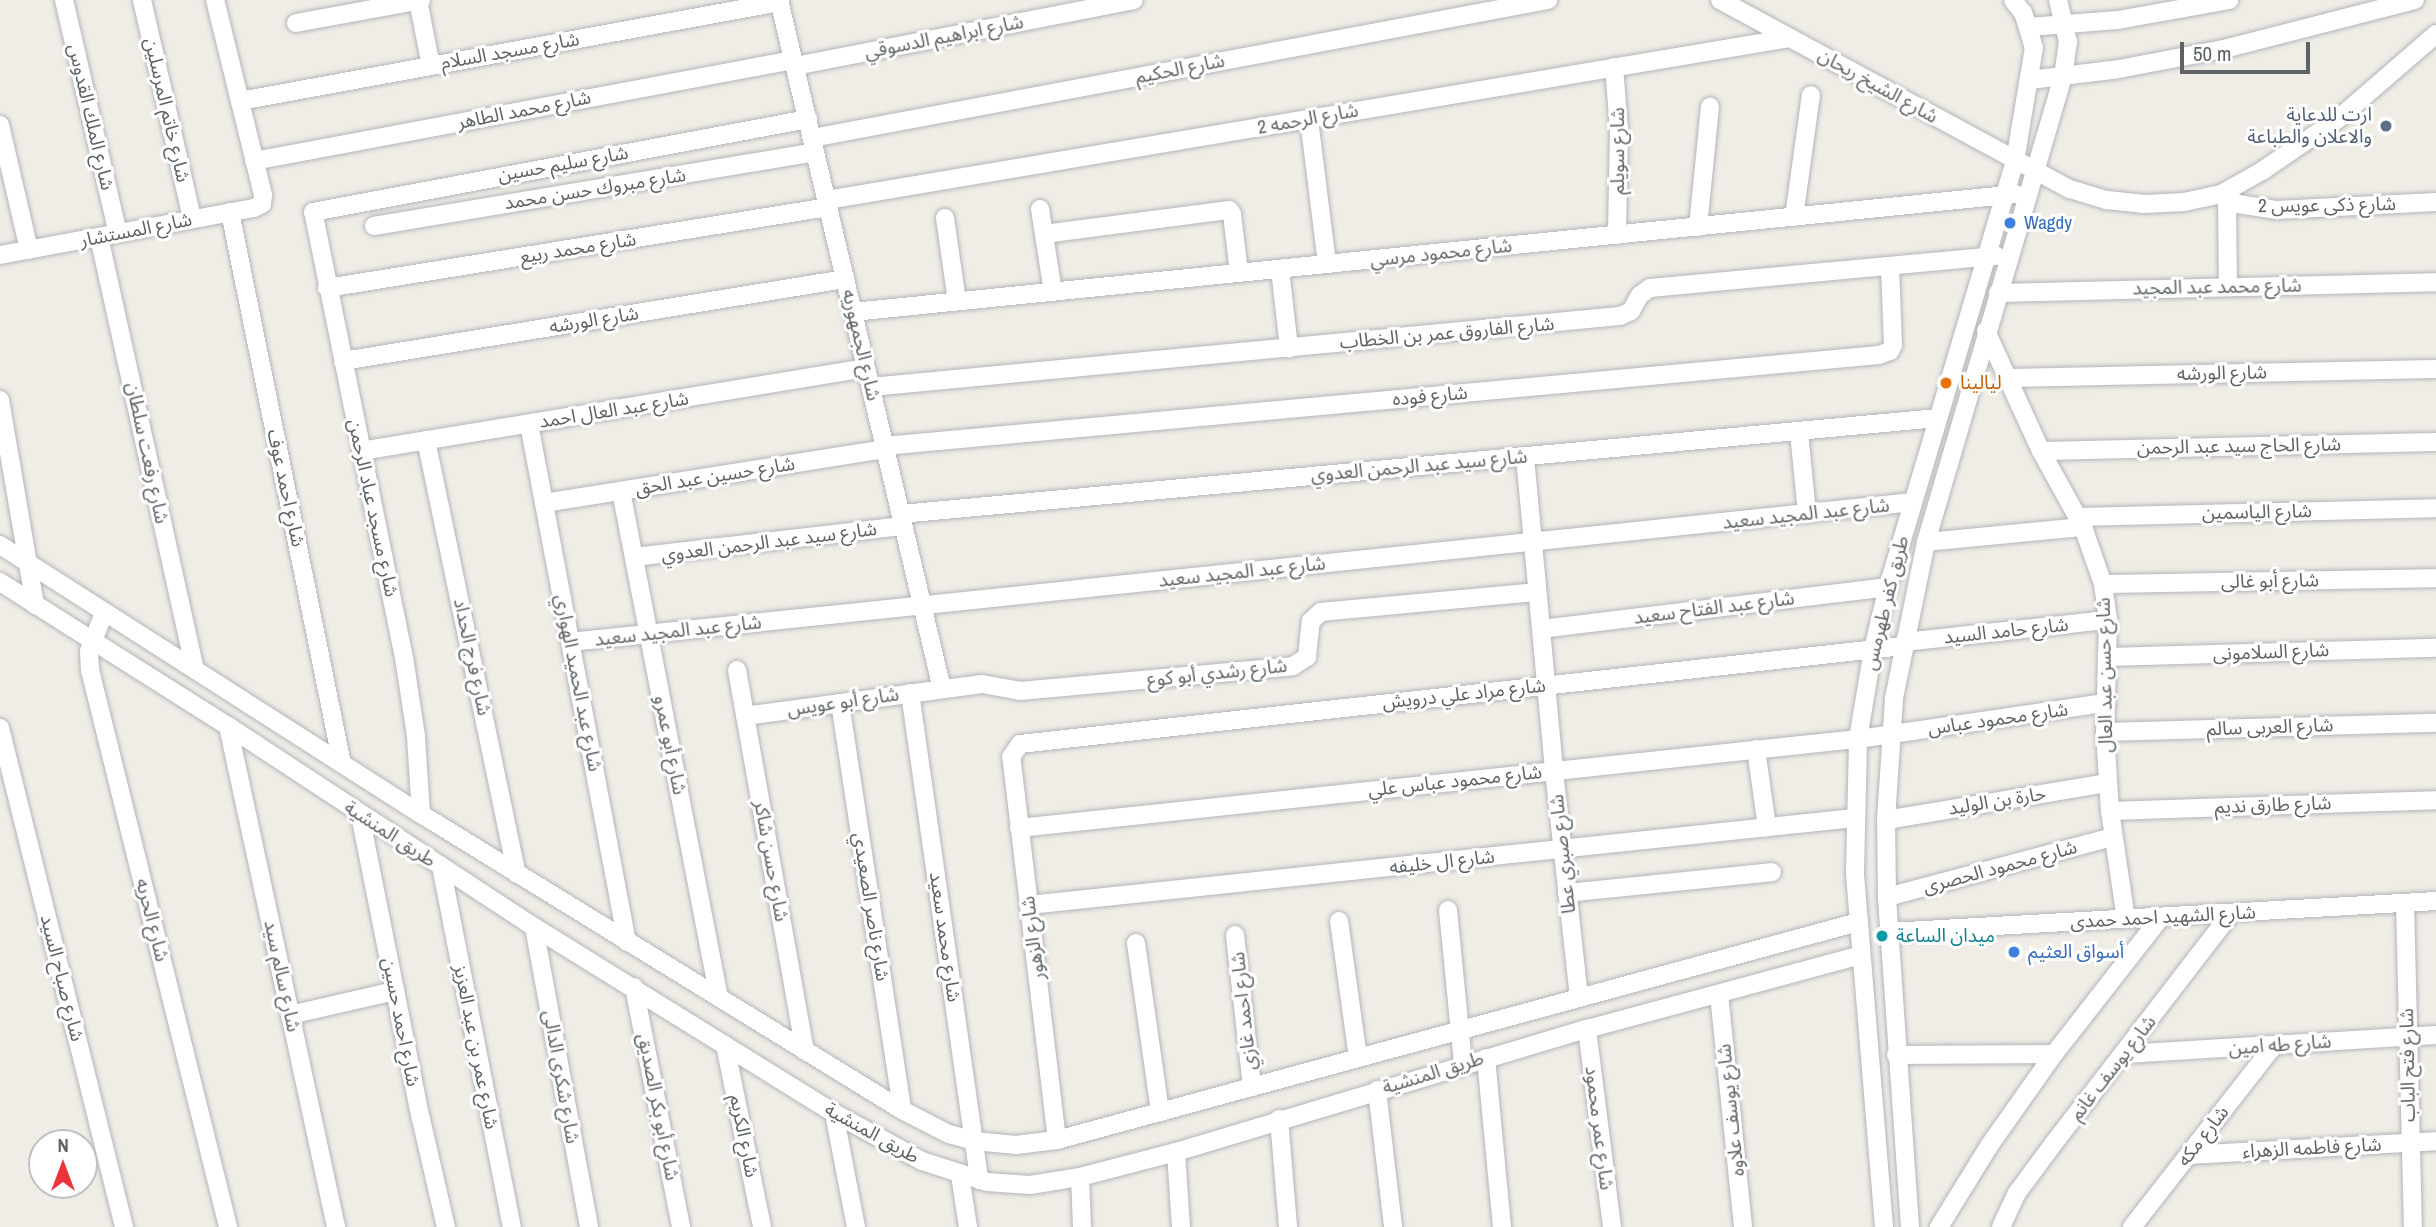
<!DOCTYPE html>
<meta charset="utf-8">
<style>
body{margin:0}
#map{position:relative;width:2436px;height:1227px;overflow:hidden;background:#f0ede7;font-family:"Archivo Narrow","Noto Sans Arabic",sans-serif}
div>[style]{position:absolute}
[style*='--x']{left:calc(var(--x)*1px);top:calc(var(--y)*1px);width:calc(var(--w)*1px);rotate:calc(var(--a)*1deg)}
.roads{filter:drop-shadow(0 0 2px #b2b5b9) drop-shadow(0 0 2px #b2b5b9)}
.minor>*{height:18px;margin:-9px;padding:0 9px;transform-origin:9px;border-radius:9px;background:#fff}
.dots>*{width:19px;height:19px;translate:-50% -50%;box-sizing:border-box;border:4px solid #fff;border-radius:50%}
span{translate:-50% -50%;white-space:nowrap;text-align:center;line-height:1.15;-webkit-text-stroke:6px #fff;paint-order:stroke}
.street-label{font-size:19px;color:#5e6367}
.service-label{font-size:19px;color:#4e5e75}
.right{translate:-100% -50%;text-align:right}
.shop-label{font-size:19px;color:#366cbe}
.left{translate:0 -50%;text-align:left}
.food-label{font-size:19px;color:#c56008}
.culture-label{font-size:19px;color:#0d838f}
.north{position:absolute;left:28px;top:1129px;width:70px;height:70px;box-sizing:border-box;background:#fff;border:2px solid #bfc1c2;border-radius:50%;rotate:0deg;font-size:19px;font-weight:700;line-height:28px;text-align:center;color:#5e6367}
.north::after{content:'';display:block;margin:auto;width:24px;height:32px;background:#e9343c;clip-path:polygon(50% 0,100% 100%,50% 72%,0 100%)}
.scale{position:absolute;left:2180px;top:42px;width:130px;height:32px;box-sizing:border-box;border:4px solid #5e6367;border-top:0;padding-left:9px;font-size:21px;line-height:24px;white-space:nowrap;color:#5e6367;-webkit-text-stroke:5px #fff;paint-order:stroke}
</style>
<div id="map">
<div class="roads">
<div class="minor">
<i style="--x:64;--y:0;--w:239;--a:77"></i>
<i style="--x:142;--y:0;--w:225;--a:77.1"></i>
<i style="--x:418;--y:0;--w:67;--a:78.9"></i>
<i style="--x:779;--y:0;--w:708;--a:76.69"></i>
<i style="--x:1720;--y:0;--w:398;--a:28.4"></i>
<i style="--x:2070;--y:189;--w:39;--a:17"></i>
<i style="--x:2107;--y:200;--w:38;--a:6"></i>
<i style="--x:2145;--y:204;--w:39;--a:-3"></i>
<i style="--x:2184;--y:202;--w:38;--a:-12"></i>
<i style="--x:2221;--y:194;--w:47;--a:-29.3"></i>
<i style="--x:2262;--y:171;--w:92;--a:-34.4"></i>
<i style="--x:2338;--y:119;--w:130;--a:-40.9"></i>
<i style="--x:296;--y:23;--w:127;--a:-10.4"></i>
<i style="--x:2029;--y:27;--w:89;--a:-4.5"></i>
<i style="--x:2118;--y:20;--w:113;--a:-10.2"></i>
<i style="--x:795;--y:66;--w:345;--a:-11"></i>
<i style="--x:1614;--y:67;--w:62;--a:85.4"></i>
<i style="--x:1619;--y:129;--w:106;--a:91.1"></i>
<i style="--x:2030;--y:80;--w:90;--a:-7"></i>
<i style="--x:2119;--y:69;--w:107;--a:-10.8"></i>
<i style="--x:2224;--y:49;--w:197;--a:-14.4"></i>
<i style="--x:240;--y:101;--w:549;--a:-10.39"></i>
<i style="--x:1309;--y:119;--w:146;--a:82.9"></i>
<i style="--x:0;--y:125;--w:128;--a:76.9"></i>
<i style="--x:812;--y:138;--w:749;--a:-10.62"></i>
<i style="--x:254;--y:161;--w:548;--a:-10.61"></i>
<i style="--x:2221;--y:194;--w:20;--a:30"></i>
<i style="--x:2238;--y:204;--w:38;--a:9"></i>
<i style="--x:2276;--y:210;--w:160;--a:-2.9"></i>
<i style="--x:2227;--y:197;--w:90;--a:89.4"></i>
<i style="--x:827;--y:200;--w:977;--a:-9.55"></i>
<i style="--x:1040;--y:209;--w:84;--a:81.1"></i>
<i style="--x:230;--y:212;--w:563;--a:78.53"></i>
<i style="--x:1794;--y:217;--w:123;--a:-82.1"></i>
<i style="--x:945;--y:218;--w:84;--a:81.8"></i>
<i style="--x:374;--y:226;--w:447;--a:-9.5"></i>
<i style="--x:1698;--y:227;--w:121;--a:-84.3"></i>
<i style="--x:1044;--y:234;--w:187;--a:-7.4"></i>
<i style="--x:1229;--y:210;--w:5;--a:53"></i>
<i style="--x:1232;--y:214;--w:59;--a:83.2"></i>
<i style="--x:99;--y:237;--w:443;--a:77.5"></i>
<i style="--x:0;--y:255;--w:258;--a:-10.5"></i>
<i style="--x:254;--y:208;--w:9;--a:-27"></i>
<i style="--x:262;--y:204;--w:9;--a:-84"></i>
<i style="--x:263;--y:195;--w:201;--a:-103.8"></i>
<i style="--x:1280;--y:269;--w:80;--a:83.5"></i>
<i style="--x:327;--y:288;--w:508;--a:-9.18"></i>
<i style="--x:1998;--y:293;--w:438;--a:-1.4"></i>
<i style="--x:853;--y:312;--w:1169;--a:-5.79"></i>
<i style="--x:1986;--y:331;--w:132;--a:65.4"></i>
<i style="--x:2041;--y:451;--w:87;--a:61.1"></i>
<i style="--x:2083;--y:527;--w:60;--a:70.7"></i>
<i style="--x:2103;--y:584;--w:36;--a:82"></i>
<i style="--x:2108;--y:620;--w:112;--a:91.5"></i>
<i style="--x:2105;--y:732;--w:79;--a:86.4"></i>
<i style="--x:2110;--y:811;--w:109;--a:81.6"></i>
<i style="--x:343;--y:361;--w:509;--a:-9.28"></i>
<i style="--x:2007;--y:378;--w:429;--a:-1.2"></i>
<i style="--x:871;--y:387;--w:752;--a:-5.42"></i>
<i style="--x:1620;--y:316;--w:12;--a:-24"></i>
<i style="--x:1631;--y:311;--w:18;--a:-61"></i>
<i style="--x:1640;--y:295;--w:12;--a:-35"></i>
<i style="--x:1650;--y:288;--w:348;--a:-5.3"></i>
<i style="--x:0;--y:400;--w:208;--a:80.3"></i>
<i style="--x:529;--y:424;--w:527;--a:79.29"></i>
<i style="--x:1799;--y:432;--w:82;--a:84.4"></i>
<i style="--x:426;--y:440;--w:443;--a:78.2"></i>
<i style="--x:884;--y:446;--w:999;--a:-5.23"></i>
<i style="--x:1879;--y:355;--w:12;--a:-20"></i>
<i style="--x:1890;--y:351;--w:7;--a:-63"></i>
<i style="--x:1893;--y:345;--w:78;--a:-92.2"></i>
<i style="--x:361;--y:451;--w:512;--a:-9.33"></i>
<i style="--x:2041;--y:451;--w:395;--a:-1.3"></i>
<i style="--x:1525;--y:457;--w:315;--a:84.7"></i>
<i style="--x:1554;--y:771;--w:228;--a:83.7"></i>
<i style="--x:621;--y:491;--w:516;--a:79.06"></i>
<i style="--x:544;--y:503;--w:345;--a:-9"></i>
<i style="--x:901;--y:514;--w:1040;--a:-5.29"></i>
<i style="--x:2077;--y:517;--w:359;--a:-1.4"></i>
<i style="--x:1926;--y:542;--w:158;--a:-5.5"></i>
<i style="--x:0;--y:545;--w:500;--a:32.6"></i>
<i style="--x:421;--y:814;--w:565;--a:31.61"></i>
<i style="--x:902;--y:1110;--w:53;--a:27.1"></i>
<i style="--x:949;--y:1134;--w:27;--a:15"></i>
<i style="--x:975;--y:1141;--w:41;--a:5.6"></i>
<i style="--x:1016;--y:1145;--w:41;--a:-7"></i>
<i style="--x:1057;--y:1140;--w:830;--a:-15.22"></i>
<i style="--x:634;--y:557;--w:271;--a:-6.6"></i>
<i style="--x:0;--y:582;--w:270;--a:32.3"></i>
<i style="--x:228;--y:726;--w:366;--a:33.3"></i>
<i style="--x:534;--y:927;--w:353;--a:31.8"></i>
<i style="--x:834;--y:1113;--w:100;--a:28.6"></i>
<i style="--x:922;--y:1161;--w:68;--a:17.9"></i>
<i style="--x:987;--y:1182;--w:43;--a:4"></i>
<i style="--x:1030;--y:1185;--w:51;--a:-9.1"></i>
<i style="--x:1080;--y:1177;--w:99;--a:-14.6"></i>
<i style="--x:1176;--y:1152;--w:429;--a:-16.7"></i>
<i style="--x:1587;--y:1029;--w:284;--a:-15.1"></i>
<i style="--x:2103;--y:584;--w:333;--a:-1"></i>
<i style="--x:104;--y:613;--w:41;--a:111.5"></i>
<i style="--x:89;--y:651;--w:19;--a:87"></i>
<i style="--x:90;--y:670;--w:574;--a:76.08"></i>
<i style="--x:1541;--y:629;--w:350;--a:-6.9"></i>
<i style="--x:570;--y:642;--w:1350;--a:-5.95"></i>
<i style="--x:1904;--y:642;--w:205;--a:-6.2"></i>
<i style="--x:2107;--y:657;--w:329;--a:-1.6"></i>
<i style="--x:737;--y:670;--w:387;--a:79.9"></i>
<i style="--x:910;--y:693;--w:492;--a:81.9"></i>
<i style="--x:840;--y:703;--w:412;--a:81.3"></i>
<i style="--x:745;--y:716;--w:239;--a:-7.7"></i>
<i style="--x:982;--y:684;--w:39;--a:10"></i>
<i style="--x:1020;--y:691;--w:274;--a:-5.2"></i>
<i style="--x:1293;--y:666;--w:17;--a:-33"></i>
<i style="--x:1307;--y:657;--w:36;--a:-84"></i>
<i style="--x:1311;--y:621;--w:13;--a:-42"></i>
<i style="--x:1321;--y:612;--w:217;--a:-5.3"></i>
<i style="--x:228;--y:726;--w:513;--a:77.83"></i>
<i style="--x:0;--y:728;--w:514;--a:76.04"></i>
<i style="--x:2105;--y:732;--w:331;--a:-1.6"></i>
<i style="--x:1756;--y:749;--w:79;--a:82"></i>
<i style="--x:2110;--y:811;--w:326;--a:-1.9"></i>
<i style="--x:421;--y:814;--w:78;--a:-93.7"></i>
<i style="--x:416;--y:736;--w:79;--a:-98.7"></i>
<i style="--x:404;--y:658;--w:455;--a:-101.5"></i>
<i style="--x:313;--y:212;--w:504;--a:-10.64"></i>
<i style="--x:360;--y:815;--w:310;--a:78.7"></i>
<i style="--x:421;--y:1119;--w:111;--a:77"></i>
<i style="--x:1886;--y:820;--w:225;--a:-9.5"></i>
<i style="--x:1019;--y:828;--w:844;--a:-6.06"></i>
<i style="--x:1858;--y:739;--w:251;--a:-8.3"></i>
<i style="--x:441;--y:866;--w:368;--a:78.9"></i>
<i style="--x:1567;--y:893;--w:206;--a:-5.8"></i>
<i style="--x:1887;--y:897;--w:233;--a:-14.9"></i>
<i style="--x:2405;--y:903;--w:324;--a:88.6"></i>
<i style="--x:1029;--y:905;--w:830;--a:-6.02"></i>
<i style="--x:1448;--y:910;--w:155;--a:84.4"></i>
<i style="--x:1339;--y:921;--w:138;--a:82.1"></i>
<i style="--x:534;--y:927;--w:305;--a:79.6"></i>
<i style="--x:1889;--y:932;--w:548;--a:-3.24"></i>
<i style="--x:1235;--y:935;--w:153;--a:83.6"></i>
<i style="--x:1136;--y:943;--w:171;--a:81.9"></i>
<i style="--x:634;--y:987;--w:245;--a:78.9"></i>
<i style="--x:1719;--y:994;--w:234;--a:84.1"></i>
<i style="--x:290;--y:1015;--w:108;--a:-12.9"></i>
<i style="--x:1587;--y:1029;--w:200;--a:82.8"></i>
<i style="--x:725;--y:1045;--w:186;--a:78.5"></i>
<i style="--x:2125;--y:1054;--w:312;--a:-3.5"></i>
<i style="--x:1896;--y:1055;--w:158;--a:-0.4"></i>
<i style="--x:1486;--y:1058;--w:170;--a:84.6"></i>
<i style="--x:1377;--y:1090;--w:138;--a:83.3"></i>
<i style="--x:834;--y:1113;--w:116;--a:79.1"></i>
<i style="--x:1279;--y:1119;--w:108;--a:85.2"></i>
<i style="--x:1057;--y:1140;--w:386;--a:-96.8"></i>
<i style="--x:1011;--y:757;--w:16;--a:-55"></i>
<i style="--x:1020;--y:744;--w:888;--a:-6.33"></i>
<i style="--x:1176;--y:1152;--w:75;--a:86.2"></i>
<i style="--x:2188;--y:1155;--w:248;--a:-3.2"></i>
<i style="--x:960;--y:1175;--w:53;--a:81.3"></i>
<i style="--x:1080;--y:1177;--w:50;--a:87.7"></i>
<i style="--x:1884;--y:1227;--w:355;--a:-94.7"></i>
<i style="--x:1855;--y:873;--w:134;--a:-88.7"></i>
<i style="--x:1858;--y:739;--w:91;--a:-80.5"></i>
<i style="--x:1873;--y:649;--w:64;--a:-76.4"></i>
<i style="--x:1888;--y:587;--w:445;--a:-73.4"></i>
<i style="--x:2015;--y:161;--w:115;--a:-80.5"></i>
<i style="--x:2034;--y:48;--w:37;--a:-107"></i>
<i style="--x:2023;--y:13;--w:16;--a:-128"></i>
<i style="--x:1910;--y:1227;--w:331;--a:-94"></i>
<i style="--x:1887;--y:897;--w:77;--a:-90.7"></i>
<i style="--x:1886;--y:820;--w:122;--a:-86.2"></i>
<i style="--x:1894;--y:698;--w:159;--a:-78.4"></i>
<i style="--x:1926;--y:542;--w:485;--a:-73.6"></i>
<i style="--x:2063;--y:77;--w:35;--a:-82"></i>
<i style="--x:2068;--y:42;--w:43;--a:-103.4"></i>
<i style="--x:1939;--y:1227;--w:95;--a:-58.3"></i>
<i style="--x:1989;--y:1146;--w:113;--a:-54.8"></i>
<i style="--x:2054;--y:1054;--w:174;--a:-52"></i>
<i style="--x:2001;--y:1227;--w:38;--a:-65"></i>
<i style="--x:2017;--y:1193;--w:62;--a:-53.5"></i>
<i style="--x:2054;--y:1143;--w:290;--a:-52.4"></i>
<i style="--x:2132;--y:1227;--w:231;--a:-52"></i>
</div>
</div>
<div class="dots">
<i style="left:2386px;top:126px;background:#5c6f8a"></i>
<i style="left:2010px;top:223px;background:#3f7fe0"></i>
<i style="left:1946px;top:383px;background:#e8710a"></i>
<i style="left:1882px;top:936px;background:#0f9aa8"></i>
<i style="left:2014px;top:952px;background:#3f7fe0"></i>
</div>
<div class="street-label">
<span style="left:944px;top:37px;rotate:-11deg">شارع ابراهيم الدسوقي</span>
<span style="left:510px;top:51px;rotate:-10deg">شارع مسجد السلام</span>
<span style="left:1180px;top:69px;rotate:-11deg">شارع الحكيم</span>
<span style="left:1878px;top:86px;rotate:29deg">شارع الشيخ ريحان</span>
<span style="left:167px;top:110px;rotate:77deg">شارع خاتم المرسلين</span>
<span style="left:524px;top:110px;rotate:-11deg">شارع محمد الطاهر</span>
<span style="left:91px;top:117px;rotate:77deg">شارع الملك القدوس</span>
<span style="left:1308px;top:119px;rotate:-10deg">شارع الرحمه 2</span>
<span style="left:1618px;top:151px;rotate:-90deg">شارع سويلم</span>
<span style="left:563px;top:164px;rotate:-10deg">شارع سليم حسين</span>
<span style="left:595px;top:189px;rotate:-9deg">شارع مبروك حسن محمد</span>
<span style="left:2327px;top:205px;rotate:-1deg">شارع ذكى عويس 2</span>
<span style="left:136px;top:230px;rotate:-11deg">شارع المستشار</span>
<span style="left:578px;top:248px;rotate:-9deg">شارع محمد ربيع</span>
<span style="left:1441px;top:253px;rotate:-6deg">شارع محمود مرسي</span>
<span style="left:2217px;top:287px;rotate:-1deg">شارع محمد عبد المجيد</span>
<span style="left:594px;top:320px;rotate:-9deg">شارع الورشه</span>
<span style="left:1447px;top:333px;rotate:-5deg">شارع الفاروق عمر بن الخطاب</span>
<span style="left:861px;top:345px;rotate:77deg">شارع الجمهوريه</span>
<span style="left:2222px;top:373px;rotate:-1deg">شارع الورشه</span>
<span style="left:1430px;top:396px;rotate:-5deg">شارع فوده</span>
<span style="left:614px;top:410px;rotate:-9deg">شارع عبد العال احمد</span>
<span style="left:2239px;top:446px;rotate:-1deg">شارع الحاج سيد عبد الرحمن</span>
<span style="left:147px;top:453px;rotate:78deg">شارع رفعت سلطان</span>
<span style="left:1419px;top:466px;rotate:-5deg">شارع سيد عبد الرحمن العدوي</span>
<span style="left:715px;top:476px;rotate:-9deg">شارع حسين عبد الحق</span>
<span style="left:286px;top:488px;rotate:78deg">شارع احمد عوف</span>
<span style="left:373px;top:508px;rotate:78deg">شارع مسجد عباد الرحمن</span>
<span style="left:2257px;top:512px;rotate:-1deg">شارع الياسمين</span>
<span style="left:1806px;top:514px;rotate:-6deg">شارع عبد المجيد سعيد</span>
<span style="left:769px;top:542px;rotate:-7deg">شارع سيد عبد الرحمن العدوي</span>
<span style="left:1242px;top:572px;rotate:-6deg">شارع عبد المجيد سعيد</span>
<span style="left:2270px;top:581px;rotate:-1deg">شارع أبو غالى</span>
<span style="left:1886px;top:603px;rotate:-76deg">طريق كفر طهرمس</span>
<span style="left:1714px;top:608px;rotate:-7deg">شارع عبد الفتاح سعيد</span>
<span style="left:678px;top:631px;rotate:-6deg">شارع عبد المجيد سعيد</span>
<span style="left:2006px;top:631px;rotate:-6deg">شارع حامد السيد</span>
<span style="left:2271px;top:652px;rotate:-2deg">شارع السلامونى</span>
<span style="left:472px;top:657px;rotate:78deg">شارع فرج الحداد</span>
<span style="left:1217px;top:673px;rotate:-6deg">شارع رشدي أبو كوع</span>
<span style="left:2105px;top:675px;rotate:-91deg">شارع حسن عبد العال</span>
<span style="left:578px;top:683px;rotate:79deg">شارع عبد الحميد الهواري</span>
<span style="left:1464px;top:694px;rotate:-6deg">شارع مراد علي درويش</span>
<span style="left:843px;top:702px;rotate:-8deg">شارع أبو عويس</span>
<span style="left:1998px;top:719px;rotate:-8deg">شارع محمود عباس</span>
<span style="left:2270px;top:727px;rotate:-2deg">شارع العربى سالم</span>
<span style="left:670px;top:745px;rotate:79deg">شارع أبو عمرو</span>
<span style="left:1455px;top:781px;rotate:-6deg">شارع محمود عباس علي</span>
<span style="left:1997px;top:801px;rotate:-9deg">حارة بن الوليد</span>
<span style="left:2273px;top:805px;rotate:-2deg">شارع طارق نديم</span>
<span style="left:390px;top:834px;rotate:33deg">طريق المنشية</span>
<span style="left:1563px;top:854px;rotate:-96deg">شارع صبري عطا</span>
<span style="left:771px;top:861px;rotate:80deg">شارع حسن شاكر</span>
<span style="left:1442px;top:862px;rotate:-6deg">شارع ال خليفه</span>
<span style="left:2000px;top:867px;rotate:-15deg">شارع محمود الحصرى</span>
<span style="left:871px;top:907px;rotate:81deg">شارع ناصر الصعيدي</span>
<span style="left:2163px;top:917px;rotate:-3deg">شارع الشهيد احمد حمدى</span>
<span style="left:152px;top:920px;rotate:76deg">شارع الحريه</span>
<span style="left:945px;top:937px;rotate:82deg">شارع محمد سعيد</span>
<span style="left:1033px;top:938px;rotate:-97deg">شارع الزهور</span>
<span style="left:282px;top:976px;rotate:78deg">شارع سالم سيد</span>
<span style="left:62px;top:978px;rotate:76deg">شارع صباح السيد</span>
<span style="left:1244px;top:1011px;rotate:-96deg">شارع احمد غازي</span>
<span style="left:401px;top:1022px;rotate:79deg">شارع احمد حسين</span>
<span style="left:2280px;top:1045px;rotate:-4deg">شارع طه امين</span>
<span style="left:476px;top:1047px;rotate:79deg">شارع عمر بن عبد العزيز</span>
<span style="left:2408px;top:1065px;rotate:-91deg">شارع فتح الباب</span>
<span style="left:2113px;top:1068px;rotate:-52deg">شارع يوسف غانم</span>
<span style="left:1433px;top:1073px;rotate:-17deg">طريق المنشية</span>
<span style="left:561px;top:1077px;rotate:80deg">شارع شكرى الدالى</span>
<span style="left:658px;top:1107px;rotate:79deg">شارع أبو بكر الصديق</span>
<span style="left:1731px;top:1110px;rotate:-96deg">شارع يوسف علاوه</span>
<span style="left:1599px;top:1128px;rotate:83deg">شارع عمر محمود</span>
<span style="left:872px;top:1133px;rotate:29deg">طريق المنشية</span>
<span style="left:744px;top:1136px;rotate:79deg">شارع الكريم</span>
<span style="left:2203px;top:1136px;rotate:-52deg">شارع مكه</span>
<span style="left:2312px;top:1148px;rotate:-3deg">شارع فاطمه الزهراء</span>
</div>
<div class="service-label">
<span class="right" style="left:2372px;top:126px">ارت للدعاية<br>والاعلان والطباعة</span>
</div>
<div class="shop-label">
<span class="left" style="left:2024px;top:223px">Wagdy</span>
<span class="left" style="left:2028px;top:952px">أسواق العثيم</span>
</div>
<div class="food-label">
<span class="left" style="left:1960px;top:383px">ليالينا</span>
</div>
<div class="culture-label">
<span class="left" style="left:1896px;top:936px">ميدان الساعة</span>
</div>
<div class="north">N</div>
<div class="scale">50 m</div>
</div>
